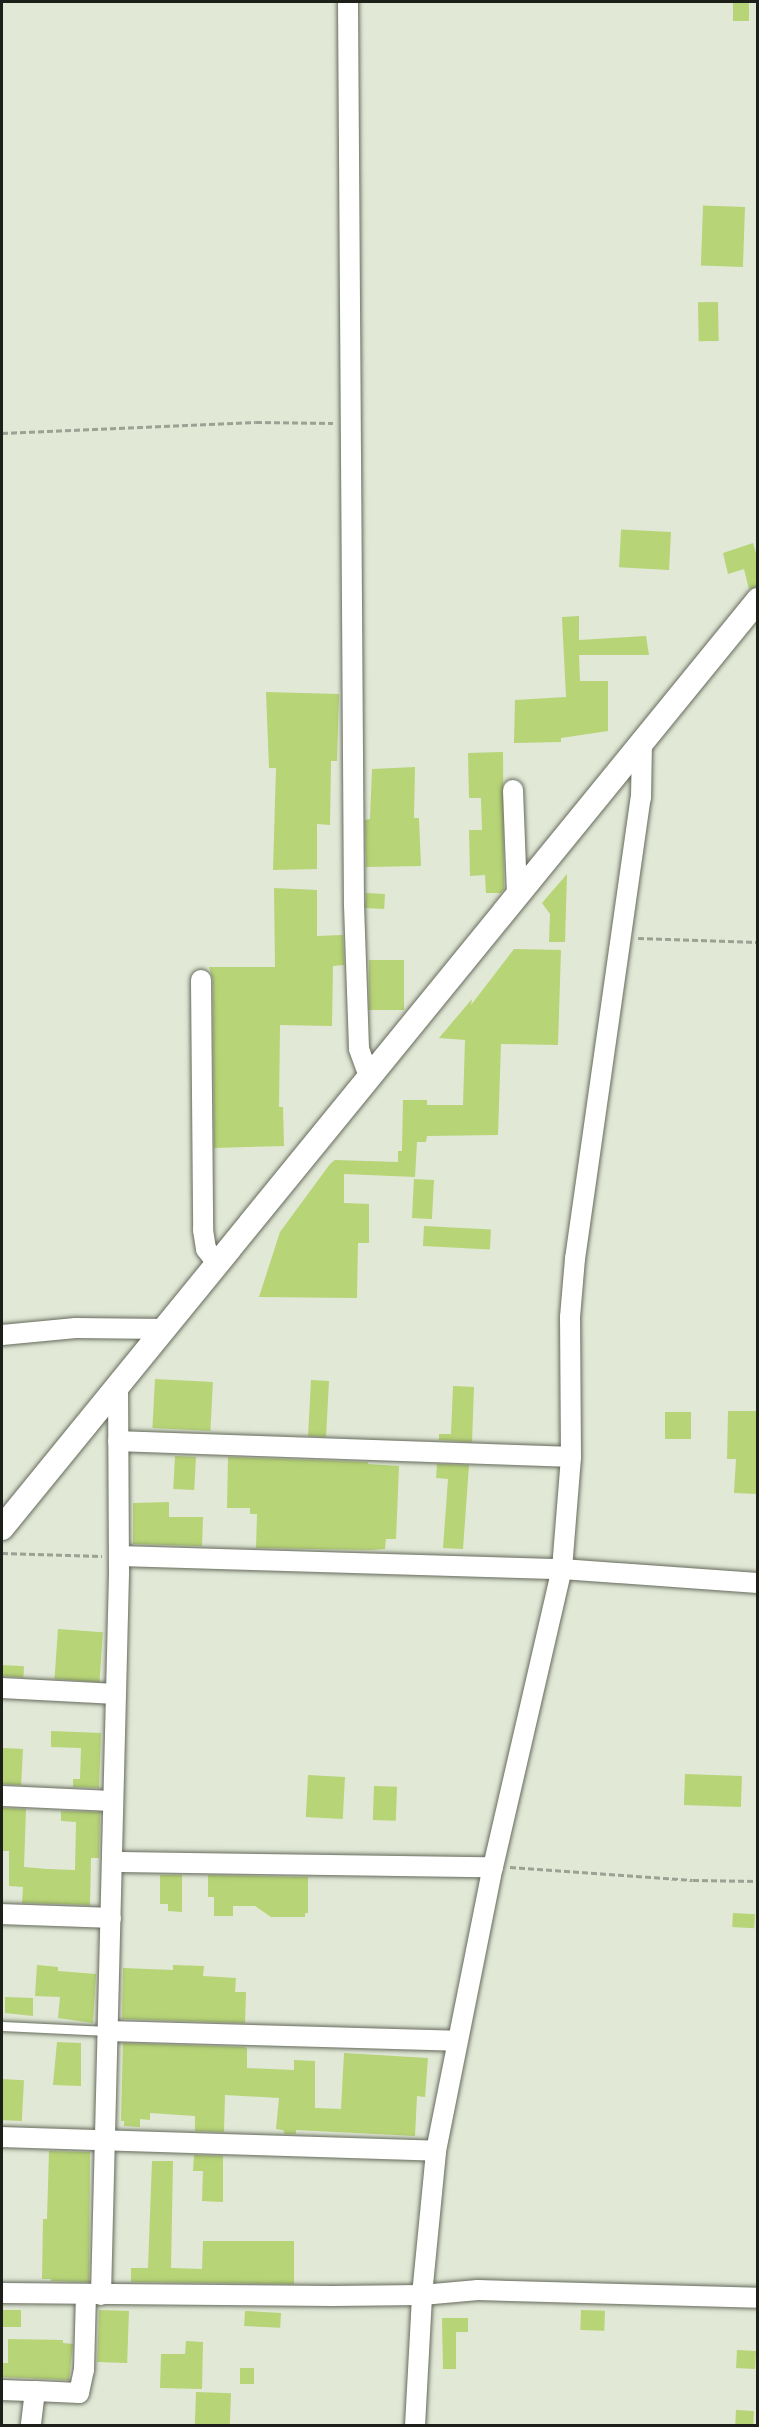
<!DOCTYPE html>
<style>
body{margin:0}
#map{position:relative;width:759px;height:2427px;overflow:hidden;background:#e1e8d6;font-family:"Nunito Sans",sans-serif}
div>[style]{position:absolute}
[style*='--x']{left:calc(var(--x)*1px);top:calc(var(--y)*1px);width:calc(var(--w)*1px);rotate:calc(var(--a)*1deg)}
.building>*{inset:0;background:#b7d476;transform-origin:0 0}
.path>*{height:3px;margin-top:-1.5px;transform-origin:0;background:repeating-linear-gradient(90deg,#9ba193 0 6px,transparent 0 9px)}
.roads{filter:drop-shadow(0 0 2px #666b5c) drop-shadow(0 0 2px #666b5c)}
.service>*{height:9px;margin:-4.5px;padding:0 4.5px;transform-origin:4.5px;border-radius:4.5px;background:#fff}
.minor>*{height:20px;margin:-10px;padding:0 10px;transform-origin:10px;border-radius:10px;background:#fff}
.tertiary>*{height:24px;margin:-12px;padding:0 12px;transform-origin:12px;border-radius:12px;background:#fff}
span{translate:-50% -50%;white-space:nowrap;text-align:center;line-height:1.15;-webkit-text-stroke:4.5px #e1e8d6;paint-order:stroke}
.frame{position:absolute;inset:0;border:3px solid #1d2019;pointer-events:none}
</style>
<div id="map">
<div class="building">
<i style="left:733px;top:2px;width:16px;height:19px"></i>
<i style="left:745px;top:207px;width:60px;height:42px;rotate:92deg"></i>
<i style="left:718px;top:302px;width:39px;height:20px;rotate:89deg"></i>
<i style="left:671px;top:532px;width:38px;height:50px;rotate:93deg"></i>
<i style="clip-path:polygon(753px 543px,758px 560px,758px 586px,749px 589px,744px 569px,728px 574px,723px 553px)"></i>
<i style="clip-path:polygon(579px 616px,579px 640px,646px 636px,649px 655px,579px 655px,580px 681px,608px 681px,608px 731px,561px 738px,561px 742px,514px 743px,515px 700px,566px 697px,562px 617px)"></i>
<i style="clip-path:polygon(266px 692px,339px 694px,337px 761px,331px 761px,330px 825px,317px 824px,317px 869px,273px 870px,276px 768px,269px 768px)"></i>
<i style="clip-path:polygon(503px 752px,504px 889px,501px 893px,486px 893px,485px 875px,470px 876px,469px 830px,482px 830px,481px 798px,469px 798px,468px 753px)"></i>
<i style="clip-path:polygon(415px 767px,414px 818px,419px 818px,421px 866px,366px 867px,365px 820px,370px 819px,372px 769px)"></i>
<i style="clip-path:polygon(567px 874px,565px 942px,549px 942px,550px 914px,542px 903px)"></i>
<i style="clip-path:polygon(274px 888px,317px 890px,317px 936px,343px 935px,344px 965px,333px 966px,332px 1026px,280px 1025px,279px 1107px,283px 1107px,284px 1146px,214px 1148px,213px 980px,209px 967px,275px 967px)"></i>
<i style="left:366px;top:893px;width:19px;height:15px;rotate:3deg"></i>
<i style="clip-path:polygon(514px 949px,561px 950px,558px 1045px,501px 1044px,498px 1135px,427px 1136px,426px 1142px,417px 1142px,415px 1177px,344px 1174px,344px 1203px,369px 1204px,369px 1243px,358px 1243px,357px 1298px,259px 1297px,280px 1232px,330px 1164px,335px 1160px,398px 1162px,398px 1151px,402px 1151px,403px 1100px,427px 1100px,427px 1105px,463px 1105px,465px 1040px,439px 1038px,472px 999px,471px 1005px)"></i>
<i style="left:369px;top:960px;width:35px;height:50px"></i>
<i style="left:414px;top:1179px;width:20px;height:39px;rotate:3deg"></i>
<i style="left:424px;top:1226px;width:67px;height:20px;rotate:3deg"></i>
<i style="left:155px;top:1379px;width:58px;height:49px;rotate:3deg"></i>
<i style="left:311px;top:1380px;width:18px;height:56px;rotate:3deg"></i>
<i style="clip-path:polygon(453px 1386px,474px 1387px,472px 1442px,439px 1440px,439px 1434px,451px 1434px)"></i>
<i style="clip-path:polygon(728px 1411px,758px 1411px,758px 1494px,734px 1493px,736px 1459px,727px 1459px)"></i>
<i style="left:665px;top:1412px;width:26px;height:27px"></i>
<i style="left:175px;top:1456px;width:21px;height:33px;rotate:3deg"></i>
<i style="clip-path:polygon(228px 1457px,368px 1462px,368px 1464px,399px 1466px,396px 1539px,386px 1539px,385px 1549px,371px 1550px,256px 1548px,257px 1514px,250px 1514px,250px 1508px,227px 1508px)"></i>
<i style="clip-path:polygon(437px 1464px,469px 1465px,463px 1549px,443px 1548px,448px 1479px,436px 1478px)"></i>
<i style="clip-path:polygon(169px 1502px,169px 1517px,203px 1517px,202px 1546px,133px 1544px,133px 1503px)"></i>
<i style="left:58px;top:1629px;width:45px;height:50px;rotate:4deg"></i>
<i style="left:2px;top:1665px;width:22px;height:11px;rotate:3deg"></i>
<i style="clip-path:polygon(51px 1731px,101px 1733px,99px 1788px,73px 1787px,73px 1779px,80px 1779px,81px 1748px,51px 1747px)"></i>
<i style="left:3px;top:1748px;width:20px;height:36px;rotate:3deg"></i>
<i style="left:685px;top:1774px;width:57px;height:31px;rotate:2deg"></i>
<i style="left:308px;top:1775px;width:37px;height:42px;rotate:3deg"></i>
<i style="left:374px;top:1786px;width:23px;height:34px;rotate:2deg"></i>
<i style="clip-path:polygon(2px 1808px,26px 1809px,24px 1867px,47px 1869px,75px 1870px,76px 1822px,61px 1821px,61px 1811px,100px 1812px,99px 1858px,91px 1858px,90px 1905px,22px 1903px,23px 1887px,9px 1886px,9px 1851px,2px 1851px)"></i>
<i style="clip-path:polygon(160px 1875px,182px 1875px,182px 1912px,168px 1911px,168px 1904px,160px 1904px)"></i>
<i style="clip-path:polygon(208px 1875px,308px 1877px,308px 1913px,305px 1913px,305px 1917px,271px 1917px,255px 1906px,233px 1906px,233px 1916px,214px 1916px,214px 1897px,208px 1897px)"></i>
<i style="left:733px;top:1913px;width:22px;height:14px;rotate:3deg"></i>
<i style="clip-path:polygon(37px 1965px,58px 1967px,58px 1971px,96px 1974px,93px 2023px,58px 2018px,60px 1997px,35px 1996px)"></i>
<i style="clip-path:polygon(173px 1965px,204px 1966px,203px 1976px,236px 1978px,235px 1992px,246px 1992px,245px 2023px,122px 2019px,123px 1968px,173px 1970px)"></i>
<i style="clip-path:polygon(5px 1997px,33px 1998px,33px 2016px,5px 2013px)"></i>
<i style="clip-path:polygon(57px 2042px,81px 2043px,81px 2086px,53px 2085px)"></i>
<i style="clip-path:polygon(123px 2043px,244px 2047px,247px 2048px,247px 2068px,294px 2070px,294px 2060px,315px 2061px,315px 2108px,341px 2109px,344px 2053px,428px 2058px,425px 2097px,417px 2096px,415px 2136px,296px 2130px,296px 2134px,285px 2134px,283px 2130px,276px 2129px,279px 2098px,225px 2095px,224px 2132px,195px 2131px,195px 2116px,150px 2113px,150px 2120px,140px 2119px,140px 2127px,124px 2126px,124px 2121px,121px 2121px)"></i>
<i style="left:2px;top:2079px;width:22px;height:41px;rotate:3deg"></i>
<i style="clip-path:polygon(49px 2151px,90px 2152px,89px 2282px,51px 2281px,51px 2279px,42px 2279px,43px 2219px,47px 2219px)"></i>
<i style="clip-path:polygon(194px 2155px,223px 2156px,223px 2202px,202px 2201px,203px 2171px,193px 2171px)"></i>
<i style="clip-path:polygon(152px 2161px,173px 2161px,171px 2268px,202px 2269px,203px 2241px,294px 2241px,294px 2284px,131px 2282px,131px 2268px,148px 2268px)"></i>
<i style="left:2px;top:2310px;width:19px;height:17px"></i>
<i style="left:99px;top:2310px;width:30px;height:52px;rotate:2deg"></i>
<i style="left:581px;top:2310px;width:24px;height:20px;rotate:2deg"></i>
<i style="left:245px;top:2311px;width:36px;height:15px;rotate:3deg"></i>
<i style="clip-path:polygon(442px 2318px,468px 2318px,468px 2332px,456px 2332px,456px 2369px,443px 2369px)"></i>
<i style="clip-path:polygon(8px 2339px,63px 2340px,63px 2343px,73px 2344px,69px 2380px,2px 2377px,2px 2363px,8px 2363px)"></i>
<i style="clip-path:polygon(186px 2341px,203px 2342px,202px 2389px,160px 2388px,161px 2354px,185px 2354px)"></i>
<i style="left:737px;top:2350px;width:19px;height:18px;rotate:3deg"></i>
<i style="left:240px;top:2368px;width:14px;height:16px"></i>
<i style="left:196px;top:2392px;width:35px;height:34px;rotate:2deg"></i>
<i style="left:736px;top:2410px;width:18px;height:16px;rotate:3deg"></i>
</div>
<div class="path">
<i style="--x:2;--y:433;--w:254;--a:-2.5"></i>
<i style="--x:256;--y:422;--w:77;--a:0.7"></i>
<i style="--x:638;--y:938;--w:120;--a:1.9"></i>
<i style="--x:2;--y:1553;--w:100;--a:1.7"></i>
<i style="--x:510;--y:1867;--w:183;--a:4.1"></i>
<i style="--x:693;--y:1880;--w:65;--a:0.9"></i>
</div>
<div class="roads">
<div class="service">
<i style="--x:2;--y:2026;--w:106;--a:2.7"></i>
</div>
<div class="minor">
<i style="--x:348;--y:2;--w:903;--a:89.62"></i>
<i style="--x:354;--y:905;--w:144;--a:88"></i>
<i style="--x:359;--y:1049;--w:29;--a:70"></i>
<i style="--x:513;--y:790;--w:106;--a:87.8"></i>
<i style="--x:201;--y:980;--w:250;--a:89.5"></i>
<i style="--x:203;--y:1230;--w:19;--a:81"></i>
<i style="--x:206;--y:1249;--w:18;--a:52"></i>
<i style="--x:2;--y:1335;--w:74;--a:-5.4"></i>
<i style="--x:76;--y:1328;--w:88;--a:0.7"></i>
<i style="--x:118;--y:1441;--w:453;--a:2"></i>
<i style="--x:119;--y:1556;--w:443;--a:1.7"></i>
<i style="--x:562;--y:1569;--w:196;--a:4.1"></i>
<i style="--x:2;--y:1688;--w:114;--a:3"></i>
<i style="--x:2;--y:1796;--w:111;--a:2.6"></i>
<i style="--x:112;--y:1862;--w:381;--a:0.8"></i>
<i style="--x:2;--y:1914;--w:109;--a:2.1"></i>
<i style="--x:108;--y:2031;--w:349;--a:1.6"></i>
<i style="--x:2;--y:2137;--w:434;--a:1.8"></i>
<i style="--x:2;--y:2293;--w:330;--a:0.5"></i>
<i style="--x:332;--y:2296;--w:90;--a:-0.6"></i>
<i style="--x:422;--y:2295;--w:56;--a:-5.1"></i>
<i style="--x:478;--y:2290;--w:280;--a:1.6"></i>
<i style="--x:101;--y:2295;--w:723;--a:-88.57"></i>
<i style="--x:119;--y:1572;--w:186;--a:-90.3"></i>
<i style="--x:2;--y:2390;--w:33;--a:2"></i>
<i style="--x:35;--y:2391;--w:35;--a:97"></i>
<i style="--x:35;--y:2391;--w:44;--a:2.6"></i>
<i style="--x:79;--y:2393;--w:24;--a:-78"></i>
<i style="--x:84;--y:2370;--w:75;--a:-88.5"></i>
<i style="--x:415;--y:2426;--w:131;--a:-86.9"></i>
<i style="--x:422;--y:2295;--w:145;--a:-84.4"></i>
<i style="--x:436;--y:2151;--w:290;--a:-78.7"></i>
<i style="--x:493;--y:1867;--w:306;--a:-77"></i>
<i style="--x:562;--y:1569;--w:112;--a:-85.4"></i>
<i style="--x:571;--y:1457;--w:140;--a:-90.4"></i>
<i style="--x:570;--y:1317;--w:58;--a:-85.1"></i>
<i style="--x:575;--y:1259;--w:466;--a:-81.9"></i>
<i style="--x:641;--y:798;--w:58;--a:-89"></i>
</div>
<div class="tertiary">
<i style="--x:2;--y:1528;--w:1197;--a:-50.83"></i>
</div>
</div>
<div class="frame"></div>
</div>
